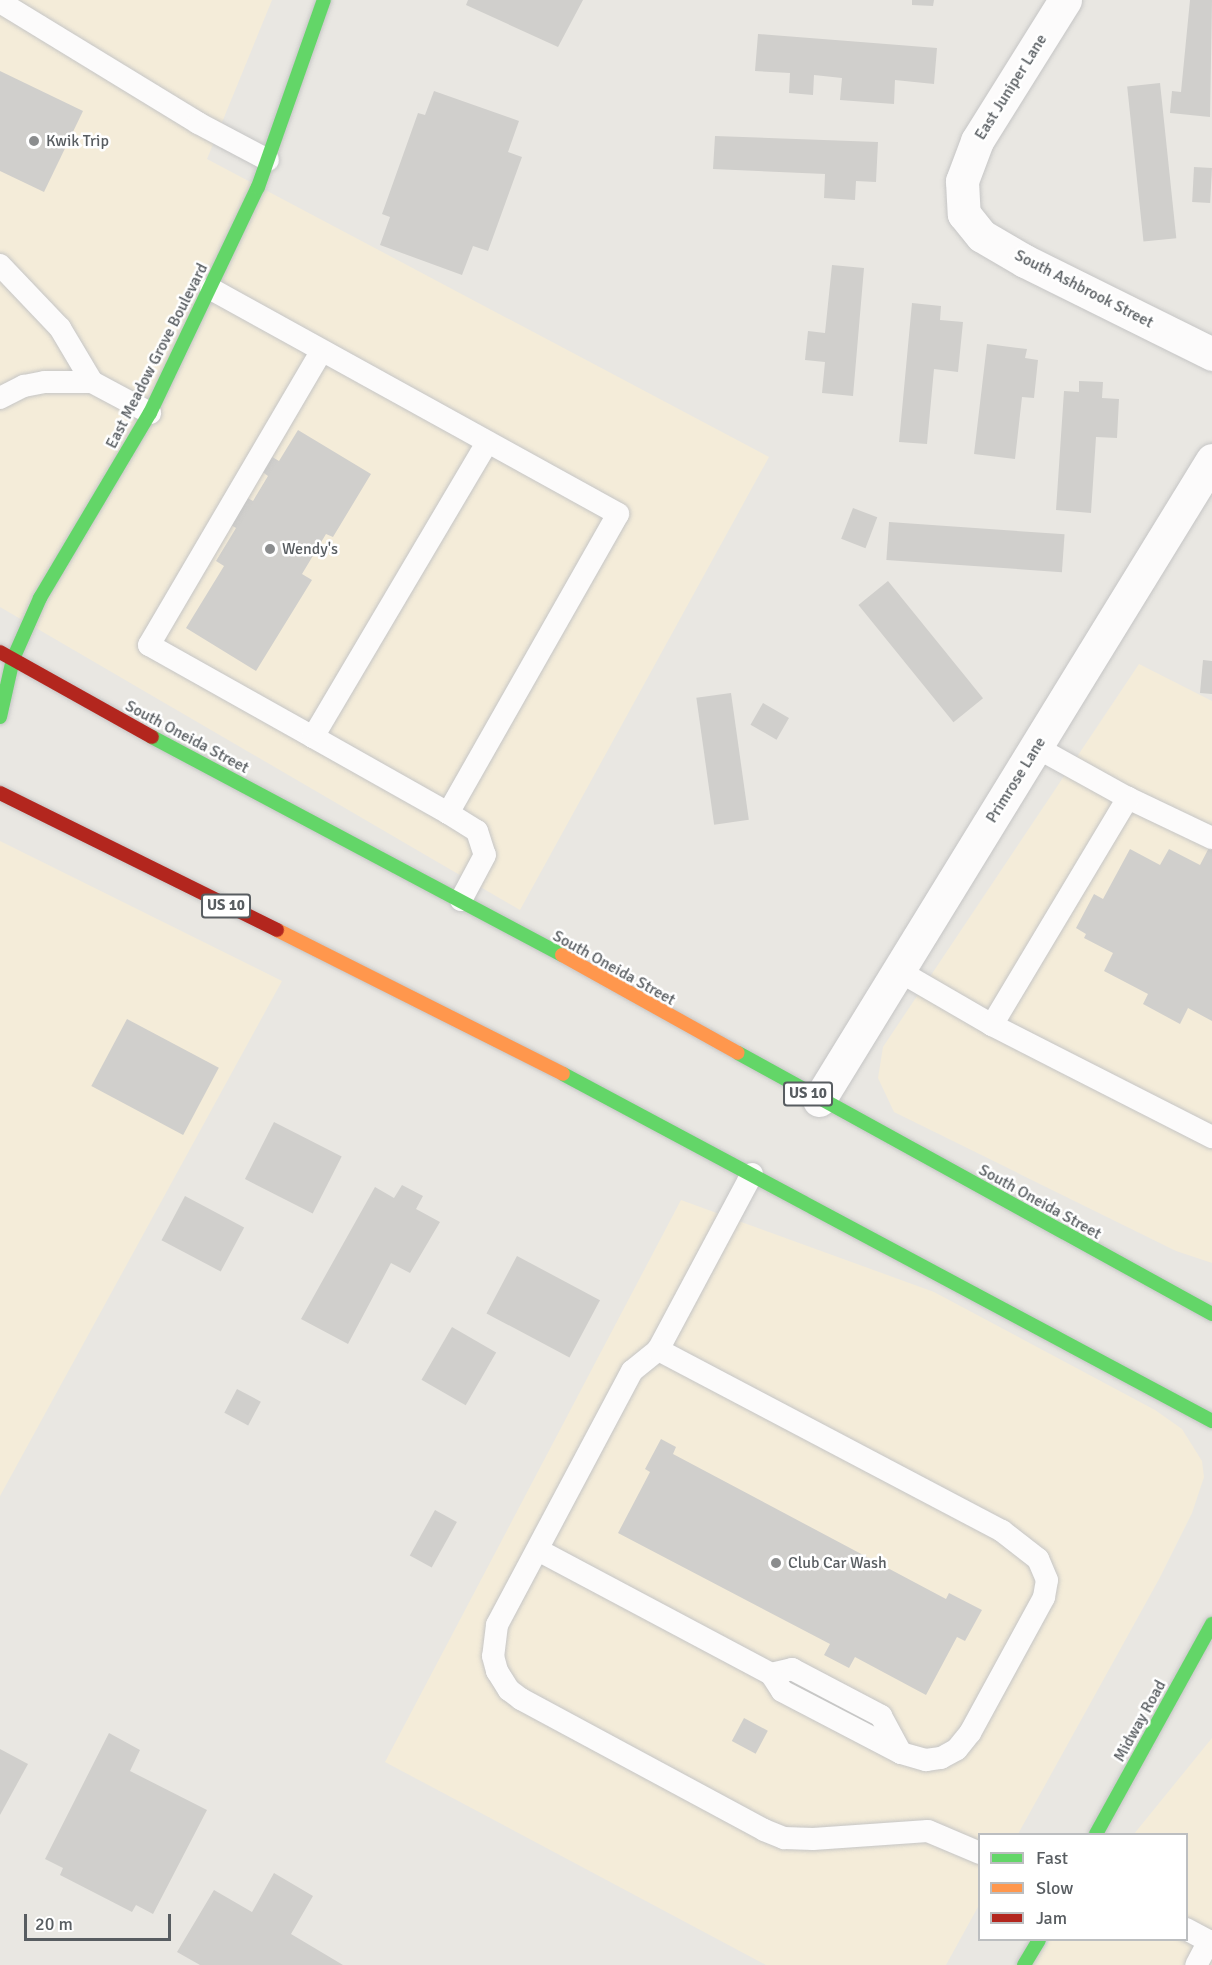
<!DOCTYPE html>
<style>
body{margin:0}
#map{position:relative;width:1212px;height:1965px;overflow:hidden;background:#e9e7e2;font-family:Signika,sans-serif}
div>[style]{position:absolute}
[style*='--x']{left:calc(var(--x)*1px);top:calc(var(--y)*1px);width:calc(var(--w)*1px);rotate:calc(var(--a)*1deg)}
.commercial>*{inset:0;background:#f4ecd9}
.building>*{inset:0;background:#d0cfcc;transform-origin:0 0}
.roads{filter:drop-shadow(0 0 2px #c5c5c5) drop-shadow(0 0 2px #c5c5c5)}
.lane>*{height:22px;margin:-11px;padding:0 11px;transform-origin:11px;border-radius:11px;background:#fcfbfb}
.street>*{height:33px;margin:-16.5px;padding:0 16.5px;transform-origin:16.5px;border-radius:16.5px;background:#fcfbfb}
.fast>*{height:14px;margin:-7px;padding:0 7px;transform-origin:7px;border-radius:7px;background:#63d668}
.slow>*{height:14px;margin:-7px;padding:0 7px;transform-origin:7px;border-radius:7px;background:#ff974d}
.jam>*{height:14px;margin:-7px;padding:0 7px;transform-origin:7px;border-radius:7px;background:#b3261e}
.dots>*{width:16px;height:16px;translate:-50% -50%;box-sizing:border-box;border:3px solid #fff;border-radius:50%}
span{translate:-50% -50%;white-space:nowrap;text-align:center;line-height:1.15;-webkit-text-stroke:5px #fff;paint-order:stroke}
.shield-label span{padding:2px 4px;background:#fff;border:2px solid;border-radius:4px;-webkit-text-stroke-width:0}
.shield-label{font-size:15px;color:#585d61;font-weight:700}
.street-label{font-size:16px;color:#585d61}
.poi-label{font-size:16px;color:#585d61}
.left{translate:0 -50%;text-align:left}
.legend{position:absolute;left:978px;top:1833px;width:210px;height:108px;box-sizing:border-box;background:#fff;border:2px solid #bcbec0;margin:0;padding:8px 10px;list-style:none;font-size:18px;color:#585d61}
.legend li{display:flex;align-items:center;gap:12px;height:30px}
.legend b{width:30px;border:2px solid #bcbec0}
.scale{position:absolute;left:24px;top:1914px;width:147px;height:27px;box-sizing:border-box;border:3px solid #585d61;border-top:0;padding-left:8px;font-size:18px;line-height:21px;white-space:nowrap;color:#585d61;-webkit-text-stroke:4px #fff;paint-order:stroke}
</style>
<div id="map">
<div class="commercial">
<i style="clip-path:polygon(0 0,272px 0,207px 159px,769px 457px,520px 910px,0 607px)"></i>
<i style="clip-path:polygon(1139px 664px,1212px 701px,1212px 1263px,1176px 1251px,894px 1112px,878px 1078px,883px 1047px)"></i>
<i style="clip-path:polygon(0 841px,282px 981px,0 1496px)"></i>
<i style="clip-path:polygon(681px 1200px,934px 1292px,1155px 1410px,1182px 1429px,1202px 1461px,1204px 1477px,1192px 1513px,1158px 1581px,1018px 1834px,980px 1834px,979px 1905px,946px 1965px,766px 1965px,385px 1762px)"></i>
<i style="clip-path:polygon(1212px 1738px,1212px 1965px,1030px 1965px,1050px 1940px,1186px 1940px,1186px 1834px,1134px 1834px)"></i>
</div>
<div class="building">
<i style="clip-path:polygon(468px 0,583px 0,558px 47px,466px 5px)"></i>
<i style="clip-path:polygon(912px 0,934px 0,933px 6px,912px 5px)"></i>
<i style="clip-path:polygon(1190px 0,1212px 0,1210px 117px,1170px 113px,1172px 91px,1181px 92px)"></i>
<i style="clip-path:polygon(758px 34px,937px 48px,934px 84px,895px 80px,894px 104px,840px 100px,842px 78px,814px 75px,813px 95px,789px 93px,790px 73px,755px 71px)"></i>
<i style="clip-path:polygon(0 71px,83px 111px,44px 192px,0 171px)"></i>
<i style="left:1160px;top:83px;width:156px;height:33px;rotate:84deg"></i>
<i style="clip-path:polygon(434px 91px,519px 121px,508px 152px,522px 157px,488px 251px,473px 246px,462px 275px,380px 245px,390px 217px,382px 214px,418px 113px,425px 115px)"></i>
<i style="clip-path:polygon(715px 136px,878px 142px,876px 182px,856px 181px,855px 200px,824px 198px,825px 174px,713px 169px)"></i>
<i style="left:1194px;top:167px;width:18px;height:35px;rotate:3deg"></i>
<i style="clip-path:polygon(832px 265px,864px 268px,853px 396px,822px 393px,825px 362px,805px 360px,808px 331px,825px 333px)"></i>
<i style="clip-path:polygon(912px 303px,941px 306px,940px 320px,963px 322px,958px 372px,934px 369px,927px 444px,899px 442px)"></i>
<i style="clip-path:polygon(987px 344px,1027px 349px,1025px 358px,1038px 360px,1034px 398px,1022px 397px,1015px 459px,974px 454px)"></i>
<i style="clip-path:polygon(1079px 381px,1103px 382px,1102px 398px,1119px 399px,1117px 438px,1096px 437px,1091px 513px,1056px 510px,1064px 391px,1079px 392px)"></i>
<i style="clip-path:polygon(298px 430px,371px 474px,333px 537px,326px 534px,302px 574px,312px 580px,256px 671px,186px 628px,224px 566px,216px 561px,236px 528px,228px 523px,244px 496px,253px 501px,268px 476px,260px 470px,269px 455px,279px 461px)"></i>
<i style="left:853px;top:508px;width:26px;height:33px;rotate:21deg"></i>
<i style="left:889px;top:522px;width:176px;height:38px;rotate:4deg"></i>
<i style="left:888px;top:581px;width:151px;height:38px;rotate:51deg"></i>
<i style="clip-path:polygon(1203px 660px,1212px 661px,1212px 694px,1200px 693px)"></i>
<i style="left:731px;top:693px;width:128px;height:35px;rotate:82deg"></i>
<i style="left:763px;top:703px;width:30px;height:25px;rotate:30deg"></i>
<i style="clip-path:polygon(1212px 842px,1212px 1021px,1188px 1008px,1180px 1024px,1143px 1004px,1148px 994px,1104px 971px,1113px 953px,1084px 938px,1086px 934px,1076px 928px,1094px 894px,1103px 899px,1130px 849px,1160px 865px,1169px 849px,1200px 865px)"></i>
<i style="left:127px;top:1019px;width:104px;height:76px;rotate:28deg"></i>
<i style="left:274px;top:1122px;width:76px;height:64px;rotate:27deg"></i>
<i style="clip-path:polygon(402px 1185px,423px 1196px,416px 1209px,440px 1222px,410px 1273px,391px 1263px,348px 1344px,301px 1319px,375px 1187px,394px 1198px)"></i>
<i style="left:185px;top:1196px;width:67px;height:50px;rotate:28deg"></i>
<i style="left:517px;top:1256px;width:94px;height:65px;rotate:28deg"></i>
<i style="left:452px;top:1327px;width:51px;height:61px;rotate:30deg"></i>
<i style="left:237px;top:1389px;width:27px;height:27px;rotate:28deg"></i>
<i style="clip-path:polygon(661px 1439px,676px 1447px,673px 1454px,946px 1599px,949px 1593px,982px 1610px,965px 1641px,957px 1637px,926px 1695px,855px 1657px,849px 1668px,824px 1655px,830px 1644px,618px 1533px,650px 1472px,645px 1469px)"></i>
<i style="left:435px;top:1510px;width:25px;height:52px;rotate:29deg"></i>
<i style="left:744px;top:1718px;width:27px;height:26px;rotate:28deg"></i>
<i style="clip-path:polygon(109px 1733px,140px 1750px,130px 1771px,207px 1810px,153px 1914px,136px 1905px,132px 1912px,60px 1875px,63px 1868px,45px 1859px)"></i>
<i style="clip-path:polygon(0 1749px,28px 1764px,0 1815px)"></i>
<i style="clip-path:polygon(274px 1873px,313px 1896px,291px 1934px,343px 1965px,200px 1965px,177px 1952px,214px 1890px,252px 1912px)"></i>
</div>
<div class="roads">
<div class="lane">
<i style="--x:0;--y:2;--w:232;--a:31.4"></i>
<i style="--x:198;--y:123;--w:79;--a:27.9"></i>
<i style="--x:0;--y:265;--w:87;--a:46.4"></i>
<i style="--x:60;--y:328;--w:63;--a:59.3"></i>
<i style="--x:92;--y:382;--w:66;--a:28.1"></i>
<i style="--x:211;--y:289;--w:465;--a:28.9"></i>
<i style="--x:618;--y:514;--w:344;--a:119.6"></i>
<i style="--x:448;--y:813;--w:34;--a:32"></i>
<i style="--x:477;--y:831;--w:25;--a:72"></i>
<i style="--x:485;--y:855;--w:51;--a:118.1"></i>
<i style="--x:0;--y:398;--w:27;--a:-27"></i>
<i style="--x:24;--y:386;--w:21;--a:-11"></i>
<i style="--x:45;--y:382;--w:47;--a:0"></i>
<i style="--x:313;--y:737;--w:188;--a:-150.7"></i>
<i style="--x:149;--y:645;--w:340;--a:-59.6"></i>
<i style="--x:1128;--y:798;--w:93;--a:25.5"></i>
<i style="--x:448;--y:813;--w:155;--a:-150.6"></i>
<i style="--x:313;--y:737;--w:342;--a:-59.4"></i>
<i style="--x:899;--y:971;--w:108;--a:30.1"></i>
<i style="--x:992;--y:1025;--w:265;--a:-59.1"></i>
<i style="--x:1128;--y:798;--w:105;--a:-151"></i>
<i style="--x:992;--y:1025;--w:247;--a:27"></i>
<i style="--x:752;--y:1174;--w:200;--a:118.1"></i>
<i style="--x:658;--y:1350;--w:33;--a:141"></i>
<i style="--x:632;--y:1371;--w:288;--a:118"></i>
<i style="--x:497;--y:1625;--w:31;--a:97"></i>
<i style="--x:493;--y:1656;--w:16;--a:75"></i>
<i style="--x:497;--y:1671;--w:22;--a:58"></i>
<i style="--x:509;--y:1690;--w:15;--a:37"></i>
<i style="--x:521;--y:1699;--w:276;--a:28.3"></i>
<i style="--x:764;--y:1830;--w:22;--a:22"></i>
<i style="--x:784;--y:1838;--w:29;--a:2"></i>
<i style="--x:813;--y:1839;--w:115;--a:-4"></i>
<i style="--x:928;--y:1831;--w:56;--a:22.9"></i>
<i style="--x:538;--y:1550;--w:264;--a:28"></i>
<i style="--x:771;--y:1674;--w:20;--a:57"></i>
<i style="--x:782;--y:1691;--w:134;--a:27.5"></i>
<i style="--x:901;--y:1753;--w:26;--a:16"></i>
<i style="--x:926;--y:1760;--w:15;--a:-8"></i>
<i style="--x:941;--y:1758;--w:18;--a:-29"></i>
<i style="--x:957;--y:1749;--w:21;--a:-51"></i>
<i style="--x:970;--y:1733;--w:155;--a:-61.4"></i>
<i style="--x:1044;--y:1597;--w:17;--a:-80"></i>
<i style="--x:1047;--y:1580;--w:23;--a:-113"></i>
<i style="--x:1038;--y:1559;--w:46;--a:-142.1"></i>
<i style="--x:1002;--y:1531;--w:389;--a:-152.2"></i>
<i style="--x:771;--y:1674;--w:22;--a:-13"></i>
<i style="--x:792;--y:1669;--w:101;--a:27.8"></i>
<i style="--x:881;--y:1716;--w:42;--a:61.6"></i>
<i style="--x:1186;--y:1929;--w:26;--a:28"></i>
<i style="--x:1209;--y:1941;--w:27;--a:118"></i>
</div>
<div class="street">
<i style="--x:1065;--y:0;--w:166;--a:122"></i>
<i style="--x:977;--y:141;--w:43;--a:110.6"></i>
<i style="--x:962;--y:181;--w:33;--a:87"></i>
<i style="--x:964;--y:214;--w:28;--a:51"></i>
<i style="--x:982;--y:236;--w:50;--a:30.2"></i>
<i style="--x:1025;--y:261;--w:209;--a:26.4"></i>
<i style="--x:819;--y:1100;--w:751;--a:-58.45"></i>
</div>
<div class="fast">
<i style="--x:0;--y:717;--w:59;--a:-77.4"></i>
<i style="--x:13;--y:659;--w:67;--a:-66.1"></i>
<i style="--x:40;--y:598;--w:215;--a:-59.3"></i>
<i style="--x:150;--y:413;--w:250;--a:-64.5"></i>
<i style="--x:258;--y:187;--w:198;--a:-70.6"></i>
<i style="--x:152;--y:737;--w:464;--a:28"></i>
<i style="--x:738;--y:1053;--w:541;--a:28.84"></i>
<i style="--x:563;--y:1074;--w:736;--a:28.13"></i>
<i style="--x:1096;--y:1834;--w:240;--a:-61.1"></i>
<i style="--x:1024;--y:1965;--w:29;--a:-59"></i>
</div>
<div class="slow">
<i style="--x:277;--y:930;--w:320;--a:26.7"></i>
<i style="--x:562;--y:955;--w:201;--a:29.1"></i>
</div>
<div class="jam">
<i style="--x:0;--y:652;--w:174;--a:29.2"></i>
<i style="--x:0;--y:793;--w:309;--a:26.3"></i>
</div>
</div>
<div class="dots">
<i style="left:34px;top:141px;background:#8b8d8e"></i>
<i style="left:270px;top:549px;background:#8b8d8e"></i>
<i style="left:776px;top:1563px;background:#8b8d8e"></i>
</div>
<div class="shield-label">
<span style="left:226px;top:906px">US 10</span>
<span style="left:808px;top:1094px">US 10</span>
</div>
<div class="street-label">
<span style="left:1011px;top:87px;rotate:-58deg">East Juniper Lane</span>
<span style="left:1084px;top:289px;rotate:27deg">South Ashbrook Street</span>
<span style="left:157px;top:356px;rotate:-63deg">East Meadow Grove Boulevard</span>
<span style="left:187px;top:737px;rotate:28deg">South Oneida Street</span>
<span style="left:1016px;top:780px;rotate:-58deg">Primrose Lane</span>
<span style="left:614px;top:968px;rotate:29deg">South Oneida Street</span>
<span style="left:1040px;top:1202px;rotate:29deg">South Oneida Street</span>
<span style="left:1140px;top:1721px;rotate:-61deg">Midway Road</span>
</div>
<div class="poi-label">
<span class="left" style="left:46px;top:141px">Kwik Trip</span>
<span class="left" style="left:282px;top:549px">Wendy's</span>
<span class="left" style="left:788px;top:1563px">Club Car Wash</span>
</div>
<ul class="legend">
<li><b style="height:8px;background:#63d668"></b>Fast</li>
<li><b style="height:8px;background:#ff974d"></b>Slow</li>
<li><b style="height:8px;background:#b3261e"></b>Jam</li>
</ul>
<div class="scale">20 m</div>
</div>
